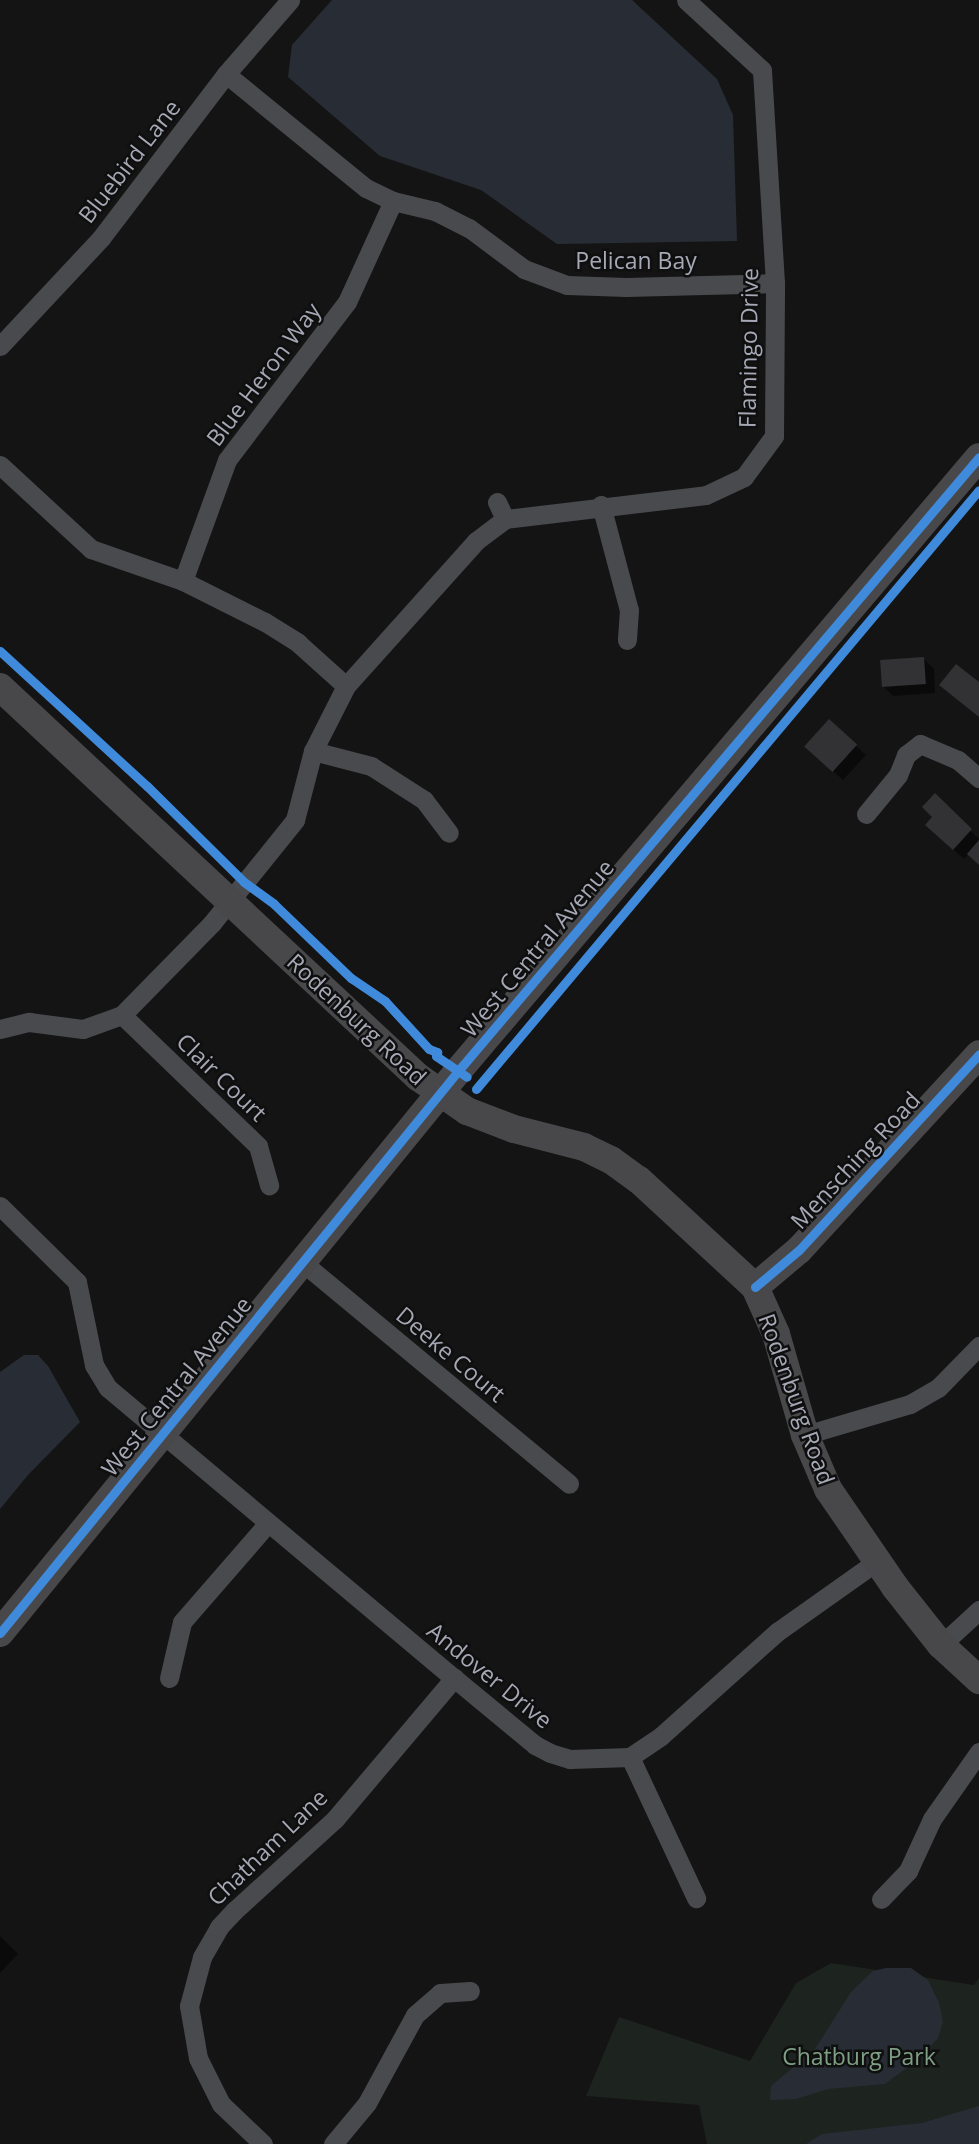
<!DOCTYPE html>
<style>
body{margin:0}
#map{position:relative;width:979px;height:2144px;overflow:hidden;background:#141414;font-family:"Open Sans",sans-serif}
div>[style]{position:absolute}
[style*='--x']{left:calc(var(--x)*1px);top:calc(var(--y)*1px);width:calc(var(--w)*1px);rotate:calc(var(--a)*1deg)}
.green>*{inset:0;background:#1d231e}
.water>*{inset:0;background:#282d35}
.shadow>*{inset:0;background:#0007}
.building>*{inset:0;background:#323234;transform-origin:0 0}
.street>*{height:19px;margin:-9.5px;padding:0 9.5px;transform-origin:9.5px;border-radius:9.5px;background:#494a4d}
.secondary>*{height:28px;margin:-14px;padding:0 14px;transform-origin:14px;border-radius:14px;background:#48484b}
.cycleway>*{height:9px;margin:-4.5px;padding:0 4.5px;transform-origin:4.5px;border-radius:4.5px;background:#408adc}
span{translate:-50% -50%;white-space:nowrap;text-align:center;line-height:1.15;-webkit-text-stroke:5px #0f0f10;paint-order:stroke}
.street-label{font-size:23px;color:#a6a9b5}
.park-label{font-size:23px;color:#7e9f84}
</style>
<div id="map">
<div class="green">
<i style="clip-path:polygon(831px 1963px,974px 1985px,979px 1978px,979px 2144px,707px 2144px,699px 2105px,586px 2096px,619px 2017px,750px 2061px,796px 1983px)"></i>
</div>
<div class="water">
<i style="clip-path:polygon(332px 0,632px 0,717px 79px,733px 115px,737px 241px,557px 244px,481px 190px,380px 156px,288px 77px,292px 45px)"></i>
<i style="clip-path:polygon(24px 1355px,38px 1355px,48px 1366px,80px 1422px,28px 1475px,0 1509px,0 1372px)"></i>
<i style="clip-path:polygon(886px 1968px,911px 1968px,928px 1980px,939px 2003px,943px 2022px,938px 2038px,920px 2058px,885px 2084px,828px 2089px,796px 2099px,770px 2100px,771px 2086px,815px 2049px,851px 1992px,873px 1971px)"></i>
<i style="clip-path:polygon(979px 2106px,979px 2144px,806px 2144px,822px 2134px,922px 2123px)"></i>
</div>
<div class="shadow">
<i style="clip-path:polygon(924px 659px,934px 669px,935px 693px,893px 696px,883px 686px)"></i>
<i style="clip-path:polygon(829px 721px,866px 755px,843px 780px,816px 756px)"></i>
<i style="clip-path:polygon(935px 796px,979px 839px,979px 864px,969px 853px,964px 859px,937px 835px)"></i>
<i style="clip-path:polygon(0 1936px,18px 1954px,0 1973px)"></i>
</div>
<div class="building">
<i style="left:924px;top:657px;width:27px;height:44px;rotate:86deg"></i>
<i style="clip-path:polygon(956px 664px,979px 682px,979px 717px,939px 685px)"></i>
<i style="left:829px;top:719px;width:38px;height:37px;rotate:42deg"></i>
<i style="clip-path:polygon(935px 793px,972px 829px,953px 850px,925px 825px,932px 817px,922px 807px)"></i>
<i style="clip-path:polygon(979px 840px,979px 865px,967px 854px)"></i>
</div>
<div class="street">
<i style="--x:226;--y:74;--w:181;--a:39.2"></i>
<i style="--x:366;--y:188;--w:30;--a:26"></i>
<i style="--x:393;--y:201;--w:43;--a:13.4"></i>
<i style="--x:435;--y:211;--w:38;--a:27"></i>
<i style="--x:469;--y:228;--w:69;--a:36.7"></i>
<i style="--x:524;--y:269;--w:46;--a:20.4"></i>
<i style="--x:567;--y:285;--w:59;--a:1.9"></i>
<i style="--x:626;--y:287;--w:149;--a:-1.5"></i>
<i style="--x:0;--y:346;--w:148;--a:-46.9"></i>
<i style="--x:101;--y:238;--w:206;--a:-52.7"></i>
<i style="--x:226;--y:74;--w:98;--a:-49.1"></i>
<i style="--x:0;--y:465;--w:124;--a:42.7"></i>
<i style="--x:91;--y:549;--w:97;--a:19.2"></i>
<i style="--x:183;--y:581;--w:92;--a:26.6"></i>
<i style="--x:265;--y:622;--w:39;--a:32"></i>
<i style="--x:298;--y:643;--w:64;--a:41.9"></i>
<i style="--x:497;--y:502;--w:19;--a:65"></i>
<i style="--x:601;--y:505;--w:109;--a:75.1"></i>
<i style="--x:629;--y:610;--w:30;--a:94"></i>
<i style="--x:183;--y:581;--w:129;--a:-70"></i>
<i style="--x:227;--y:460;--w:198;--a:-52.8"></i>
<i style="--x:347;--y:302;--w:111;--a:-65.5"></i>
<i style="--x:313;--y:751;--w:60;--a:14.5"></i>
<i style="--x:371;--y:766;--w:63;--a:32.7"></i>
<i style="--x:424;--y:800;--w:41;--a:52.9"></i>
<i style="--x:866;--y:814;--w:50;--a:-50.6"></i>
<i style="--x:898;--y:775;--w:22;--a:-68"></i>
<i style="--x:906;--y:755;--w:18;--a:-38"></i>
<i style="--x:920;--y:744;--w:41;--a:22.8"></i>
<i style="--x:958;--y:760;--w:28;--a:41"></i>
<i style="--x:122;--y:1015;--w:189;--a:43.9"></i>
<i style="--x:258;--y:1146;--w:41;--a:74.2"></i>
<i style="--x:0;--y:1029;--w:30;--a:-14"></i>
<i style="--x:29;--y:1022;--w:54;--a:7.4"></i>
<i style="--x:83;--y:1029;--w:41;--a:-19.7"></i>
<i style="--x:122;--y:1015;--w:129;--a:-45.6"></i>
<i style="--x:212;--y:923;--w:132;--a:-51.1"></i>
<i style="--x:295;--y:820;--w:71;--a:-75.4"></i>
<i style="--x:313;--y:751;--w:73;--a:-63.1"></i>
<i style="--x:346;--y:686;--w:195;--a:-48.1"></i>
<i style="--x:476;--y:541;--w:36;--a:-37"></i>
<i style="--x:505;--y:519;--w:202;--a:-6.8"></i>
<i style="--x:706;--y:495;--w:42;--a:-25.3"></i>
<i style="--x:744;--y:477;--w:51;--a:-53.8"></i>
<i style="--x:774;--y:436;--w:153;--a:-89.6"></i>
<i style="--x:775;--y:283;--w:213;--a:-93.5"></i>
<i style="--x:762;--y:70;--w:103;--a:-137.4"></i>
<i style="--x:0;--y:1206;--w:108;--a:44.6"></i>
<i style="--x:77;--y:1282;--w:85;--a:78.4"></i>
<i style="--x:94;--y:1365;--w:27;--a:59"></i>
<i style="--x:108;--y:1388;--w:451;--a:40"></i>
<i style="--x:454;--y:1678;--w:105;--a:39.6"></i>
<i style="--x:535;--y:1745;--w:17;--a:28"></i>
<i style="--x:550;--y:1753;--w:21;--a:17"></i>
<i style="--x:570;--y:1759;--w:60;--a:-1.9"></i>
<i style="--x:630;--y:1757;--w:37;--a:-34"></i>
<i style="--x:661;--y:1736;--w:156;--a:-41.9"></i>
<i style="--x:777;--y:1632;--w:121;--a:-35.3"></i>
<i style="--x:302;--y:1262;--w:347;--a:39.7"></i>
<i style="--x:805;--y:1435;--w:109;--a:-16.4"></i>
<i style="--x:910;--y:1404;--w:32;--a:-30"></i>
<i style="--x:938;--y:1388;--w:59;--a:-45.7"></i>
<i style="--x:941;--y:1645;--w:52;--a:-42.6"></i>
<i style="--x:169;--y:1678;--w:57;--a:-76.9"></i>
<i style="--x:182;--y:1622;--w:131;--a:-49"></i>
<i style="--x:630;--y:1757;--w:156;--a:64.9"></i>
<i style="--x:881;--y:1899;--w:39;--a:-46"></i>
<i style="--x:908;--y:1871;--w:57;--a:-65.2"></i>
<i style="--x:932;--y:1819;--w:82;--a:-55"></i>
<i style="--x:263;--y:2144;--w:58;--a:-136.4"></i>
<i style="--x:221;--y:2104;--w:51;--a:-116.6"></i>
<i style="--x:198;--y:2058;--w:53;--a:-99.8"></i>
<i style="--x:189;--y:2006;--w:51;--a:-75.1"></i>
<i style="--x:202;--y:1957;--w:34;--a:-60"></i>
<i style="--x:219;--y:1927;--w:22;--a:-47"></i>
<i style="--x:234;--y:1911;--w:137;--a:-42.3"></i>
<i style="--x:335;--y:1819;--w:185;--a:-49.8"></i>
<i style="--x:333;--y:2144;--w:53;--a:-50.3"></i>
<i style="--x:367;--y:2103;--w:100;--a:-61.4"></i>
<i style="--x:415;--y:2015;--w:33;--a:-41"></i>
<i style="--x:440;--y:1993;--w:30;--a:-4"></i>
</div>
<div class="secondary">
<i style="--x:0;--y:687;--w:572;--a:43.02"></i>
<i style="--x:418;--y:1077;--w:60;--a:34.8"></i>
<i style="--x:467;--y:1111;--w:50;--a:21"></i>
<i style="--x:514;--y:1129;--w:72;--a:14.4"></i>
<i style="--x:584;--y:1147;--w:30;--a:26"></i>
<i style="--x:611;--y:1160;--w:34;--a:36"></i>
<i style="--x:639;--y:1180;--w:158;--a:42.7"></i>
<i style="--x:755;--y:1287;--w:51;--a:65.9"></i>
<i style="--x:776;--y:1334;--w:105;--a:74"></i>
<i style="--x:805;--y:1435;--w:59;--a:66.9"></i>
<i style="--x:828;--y:1489;--w:119;--a:55.6"></i>
<i style="--x:895;--y:1587;--w:74;--a:51.6"></i>
<i style="--x:941;--y:1645;--w:52;--a:42.6"></i>
<i style="--x:755;--y:1287;--w:57;--a:-40.1"></i>
<i style="--x:799;--y:1250;--w:266;--a:-47.4"></i>
<i style="--x:0;--y:1633;--w:725;--a:-50.82"></i>
<i style="--x:458;--y:1071;--w:805;--a:-49.68"></i>
</div>
<div class="cycleway">
<i style="--x:0;--y:651;--w:200;--a:42.6"></i>
<i style="--x:147;--y:786;--w:136;--a:44.7"></i>
<i style="--x:244;--y:882;--w:37;--a:36"></i>
<i style="--x:274;--y:904;--w:107;--a:43.9"></i>
<i style="--x:351;--y:978;--w:41;--a:34.1"></i>
<i style="--x:385;--y:1001;--w:65;--a:47.5"></i>
<i style="--x:429;--y:1049;--w:9;--a:21"></i>
<i style="--x:437;--y:1052;--w:4;--a:104"></i>
<i style="--x:436;--y:1056;--w:37;--a:34"></i>
<i style="--x:476;--y:1089;--w:782;--a:-49.98"></i>
<i style="--x:755;--y:1287;--w:57;--a:-40.1"></i>
<i style="--x:799;--y:1250;--w:266;--a:-47.4"></i>
<i style="--x:0;--y:1633;--w:725;--a:-50.82"></i>
<i style="--x:458;--y:1071;--w:805;--a:-49.68"></i>
</div>
<div class="street-label">
<span style="left:129px;top:161px;rotate:-52deg">Bluebird Lane</span>
<span style="left:636px;top:260px">Pelican Bay</span>
<span style="left:748px;top:348px;rotate:-89deg">Flamingo Drive</span>
<span style="left:263px;top:374px;rotate:-53deg">Blue Heron Way</span>
<span style="left:537px;top:948px;rotate:-50deg">West Central Avenue</span>
<span style="left:357px;top:1019px;rotate:43deg">Rodenburg Road</span>
<span style="left:222px;top:1077px;rotate:44deg">Clair Court</span>
<span style="left:855px;top:1160px;rotate:-47deg">Mensching Road</span>
<span style="left:451px;top:1354px;rotate:40deg">Deeke Court</span>
<span style="left:176px;top:1386px;rotate:-51deg">West Central Avenue</span>
<span style="left:797px;top:1399px;rotate:70deg">Rodenburg Road</span>
<span style="left:490px;top:1675px;rotate:39deg">Andover Drive</span>
<span style="left:267px;top:1847px;rotate:-44deg">Chatham Lane</span>
</div>
<div class="park-label">
<span style="left:859px;top:2056px">Chatburg Park</span>
</div>
</div>
